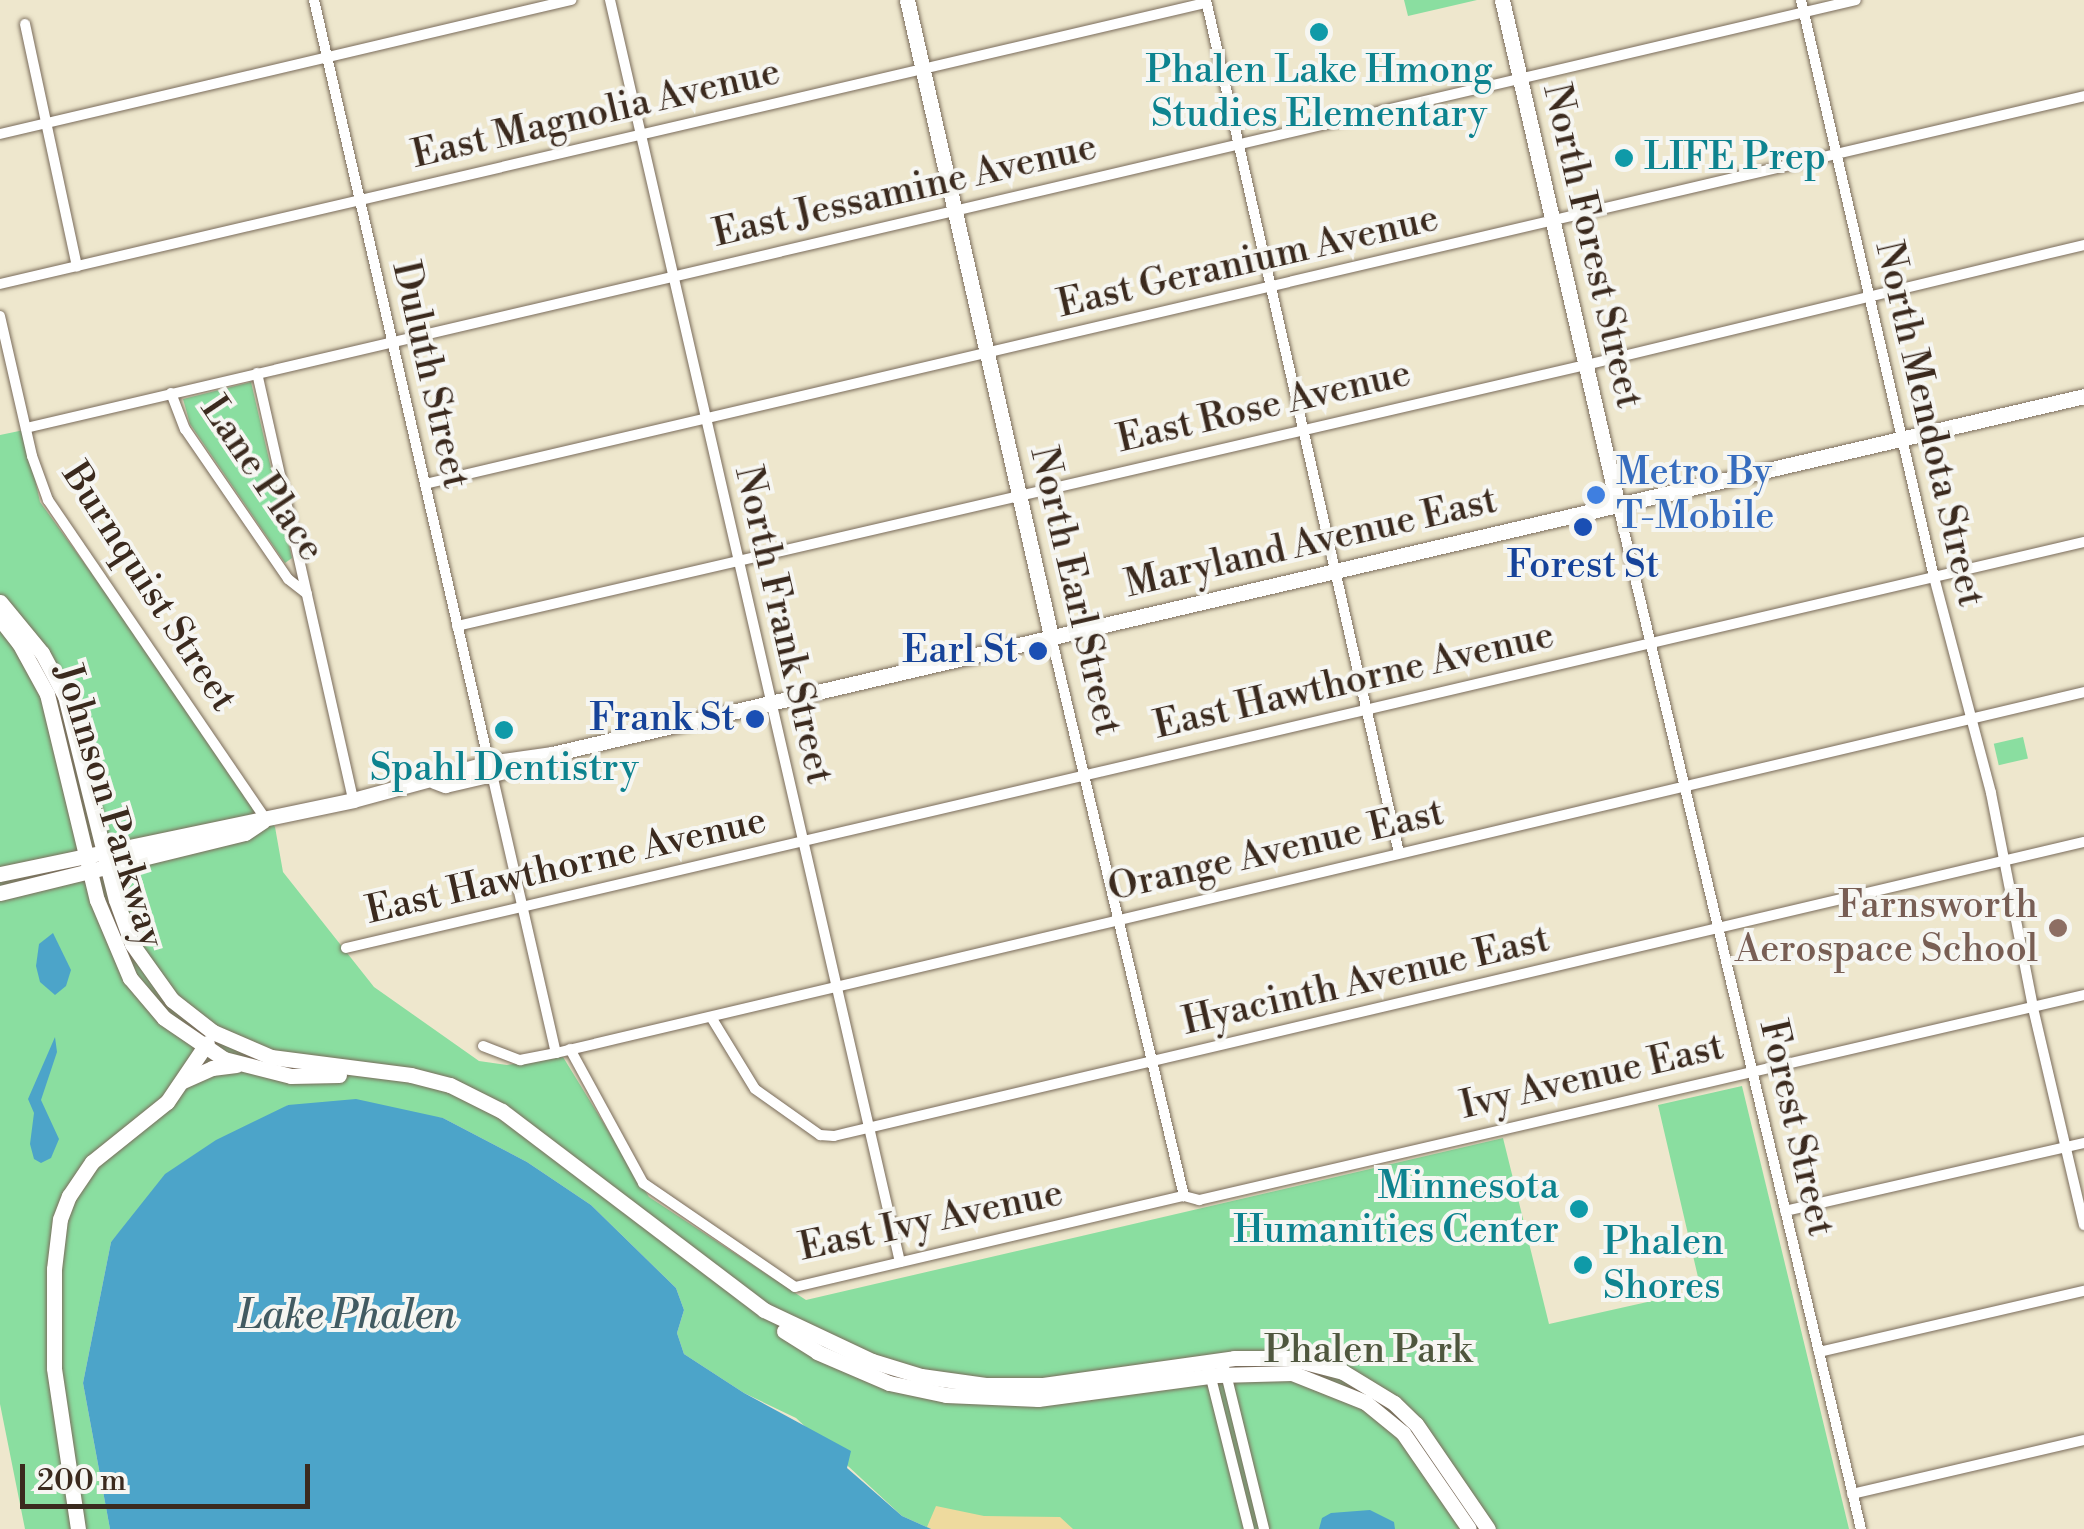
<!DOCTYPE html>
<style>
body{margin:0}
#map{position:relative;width:2084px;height:1529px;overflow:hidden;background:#eee7cd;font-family:"Libre Bodoni",serif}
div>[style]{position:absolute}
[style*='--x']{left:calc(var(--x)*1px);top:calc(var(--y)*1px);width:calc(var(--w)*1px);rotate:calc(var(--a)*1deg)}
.green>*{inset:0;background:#8adea0;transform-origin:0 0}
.sand>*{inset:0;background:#eeda9e}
.water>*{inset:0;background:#4ca4c9}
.roads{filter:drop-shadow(0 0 2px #7a6c5b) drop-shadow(0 0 2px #7a6c5b)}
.street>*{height:10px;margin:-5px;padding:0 5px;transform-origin:5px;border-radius:5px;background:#fff}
.secondary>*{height:15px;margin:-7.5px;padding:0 7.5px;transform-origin:7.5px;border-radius:7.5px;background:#fff}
.dots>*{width:28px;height:28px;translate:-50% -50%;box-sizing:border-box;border:5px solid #f6f6f2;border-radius:50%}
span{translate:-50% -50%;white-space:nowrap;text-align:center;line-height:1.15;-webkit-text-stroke:8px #f6f6f2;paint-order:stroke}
.culture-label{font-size:38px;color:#0d838f}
.left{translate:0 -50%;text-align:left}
.right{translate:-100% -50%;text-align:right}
.street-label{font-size:38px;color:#3b2a1e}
.shop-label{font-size:38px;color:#366cbe}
.transit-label{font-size:38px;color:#164399}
.education-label{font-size:38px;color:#785e54}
.park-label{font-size:38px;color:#4f573e}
.water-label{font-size:40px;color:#425b62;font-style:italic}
.scale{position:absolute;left:20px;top:1464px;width:290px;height:45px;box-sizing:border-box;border:5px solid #3b2a1e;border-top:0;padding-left:12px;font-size:30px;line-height:35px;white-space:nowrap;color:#3b2a1e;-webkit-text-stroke:8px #f6f6f2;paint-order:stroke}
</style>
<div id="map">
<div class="green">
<i style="clip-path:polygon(1404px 0,1477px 0,1408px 16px)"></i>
<i style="clip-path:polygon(251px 382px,292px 558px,285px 563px,190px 424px,183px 399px)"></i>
<i style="clip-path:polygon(24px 430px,40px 502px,275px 827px,283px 872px,374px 987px,479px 1061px,507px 1065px,563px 1057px,649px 1197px,806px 1300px,1503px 1138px,1549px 1324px,1701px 1290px,1658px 1105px,1742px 1086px,1849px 1529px,931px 1529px,902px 1516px,796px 1418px,744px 1393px,684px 1354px,677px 1333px,684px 1310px,676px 1288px,591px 1205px,527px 1162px,443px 1118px,288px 1105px,139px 1210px,111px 1242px,83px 1383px,110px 1529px,25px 1529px,0 1404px,0 435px)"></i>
<i style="left:2023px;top:737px;width:22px;height:30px;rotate:77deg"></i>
</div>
<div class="sand">
<i style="clip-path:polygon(936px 1506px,984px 1516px,1060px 1517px,1073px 1529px,931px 1529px,927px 1527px)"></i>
</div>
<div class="water">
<i style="clip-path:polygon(53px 933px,71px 970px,66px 986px,55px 995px,40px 982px,36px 966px,39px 944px)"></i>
<i style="clip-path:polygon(55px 1037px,57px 1052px,41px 1100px,59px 1139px,51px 1158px,41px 1163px,34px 1159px,30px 1144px,34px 1113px,28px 1099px)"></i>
<i style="clip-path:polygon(356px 1099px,443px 1118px,527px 1162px,591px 1205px,676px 1288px,684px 1310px,677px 1333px,684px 1354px,744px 1393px,851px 1451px,847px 1468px,902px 1516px,931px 1529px,110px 1529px,83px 1383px,111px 1242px,165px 1174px,216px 1140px,288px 1105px)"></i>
<i style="clip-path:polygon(1370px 1510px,1394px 1522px,1395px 1529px,1319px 1529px,1322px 1518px,1331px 1513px)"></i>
</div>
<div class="roads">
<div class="street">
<i style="--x:314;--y:0;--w:783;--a:77.08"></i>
<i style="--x:610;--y:0;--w:1295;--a:77.06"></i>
<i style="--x:1206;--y:0;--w:875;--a:77.25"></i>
<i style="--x:1801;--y:0;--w:592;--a:77.02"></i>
<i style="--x:1934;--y:577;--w:223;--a:75.2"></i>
<i style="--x:1991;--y:793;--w:219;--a:78.9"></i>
<i style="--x:2033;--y:1008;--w:223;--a:76.8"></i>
<i style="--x:25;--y:24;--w:248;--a:77.9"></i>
<i style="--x:0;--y:134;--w:587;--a:-13.21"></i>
<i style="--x:0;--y:284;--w:1238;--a:-13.12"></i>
<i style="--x:0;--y:316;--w:144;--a:77.1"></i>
<i style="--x:32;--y:456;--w:47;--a:70"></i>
<i style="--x:48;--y:500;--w:386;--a:55.7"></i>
<i style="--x:257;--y:373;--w:438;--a:77.3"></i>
<i style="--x:171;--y:393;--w:39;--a:69"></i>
<i style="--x:185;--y:429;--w:182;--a:55.5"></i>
<i style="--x:288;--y:579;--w:24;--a:38"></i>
<i style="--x:26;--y:428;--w:1879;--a:-13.16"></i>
<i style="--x:425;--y:484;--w:1704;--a:-13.16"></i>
<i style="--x:1618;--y:506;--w:1051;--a:76.64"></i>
<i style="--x:457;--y:626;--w:1159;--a:-13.02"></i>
<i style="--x:1586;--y:365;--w:512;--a:-13.55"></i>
<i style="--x:1051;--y:636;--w:576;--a:76.64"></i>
<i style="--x:492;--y:774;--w:286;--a:77.1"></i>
<i style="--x:346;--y:948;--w:1785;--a:-13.15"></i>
<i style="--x:711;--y:1017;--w:84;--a:58.6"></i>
<i style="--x:755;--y:1089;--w:80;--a:35.3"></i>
<i style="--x:820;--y:1135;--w:14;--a:4"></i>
<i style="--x:834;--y:1136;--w:1284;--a:-13.24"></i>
<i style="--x:483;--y:1046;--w:40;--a:21"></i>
<i style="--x:520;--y:1060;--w:37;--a:-11"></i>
<i style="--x:556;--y:1053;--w:1570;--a:-13.29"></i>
<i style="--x:570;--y:1049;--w:153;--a:61.4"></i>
<i style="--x:643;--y:1183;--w:184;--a:34.4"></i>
<i style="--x:795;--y:1287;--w:400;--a:-13.2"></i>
<i style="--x:1184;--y:1196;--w:16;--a:15"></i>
<i style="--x:1199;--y:1200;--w:908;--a:-13.04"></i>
<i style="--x:1785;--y:1211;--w:307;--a:-12.8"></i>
<i style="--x:1819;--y:1352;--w:272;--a:-13"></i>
<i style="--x:1209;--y:1370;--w:164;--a:75.9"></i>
<i style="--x:1225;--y:1370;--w:164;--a:76.2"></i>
<i style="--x:1852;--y:1494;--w:238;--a:-13.1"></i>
</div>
<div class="secondary">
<i style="--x:907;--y:0;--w:652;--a:77.24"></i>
<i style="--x:1502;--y:0;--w:519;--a:77.09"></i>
<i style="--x:0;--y:602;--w:66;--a:50.5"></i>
<i style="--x:42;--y:653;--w:49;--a:61.9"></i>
<i style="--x:65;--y:696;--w:210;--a:76"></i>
<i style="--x:116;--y:900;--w:47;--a:70"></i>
<i style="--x:132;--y:944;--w:69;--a:54.5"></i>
<i style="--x:172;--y:1000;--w:52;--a:38"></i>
<i style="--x:213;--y:1032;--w:63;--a:23.3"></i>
<i style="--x:271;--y:1057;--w:141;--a:7.3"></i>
<i style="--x:411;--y:1075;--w:40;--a:14.4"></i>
<i style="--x:450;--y:1085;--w:58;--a:26.6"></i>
<i style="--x:502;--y:1111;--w:329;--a:37.2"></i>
<i style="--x:764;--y:1310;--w:119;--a:25.3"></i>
<i style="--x:872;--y:1361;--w:51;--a:17"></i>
<i style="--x:921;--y:1376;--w:65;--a:8"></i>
<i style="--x:985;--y:1385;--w:58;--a:0"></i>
<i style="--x:1043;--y:1385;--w:193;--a:-8"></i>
<i style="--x:1234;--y:1358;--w:55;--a:0"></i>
<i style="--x:1289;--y:1358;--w:56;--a:14.5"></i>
<i style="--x:1343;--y:1372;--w:60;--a:31.3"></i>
<i style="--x:1394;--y:1403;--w:30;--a:44"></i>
<i style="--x:1416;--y:1424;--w:127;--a:55.6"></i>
<i style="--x:0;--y:619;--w:31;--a:52"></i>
<i style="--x:19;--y:643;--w:58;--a:61.2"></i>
<i style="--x:47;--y:694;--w:212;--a:76.4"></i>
<i style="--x:97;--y:900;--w:85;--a:67.1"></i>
<i style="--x:130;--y:978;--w:52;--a:49.6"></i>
<i style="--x:164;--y:1018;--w:73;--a:34.3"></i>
<i style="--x:224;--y:1059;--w:69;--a:14.2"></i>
<i style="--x:291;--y:1076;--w:48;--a:-1.2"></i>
<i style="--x:434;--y:781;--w:12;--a:20"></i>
<i style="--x:445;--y:785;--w:97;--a:-13.2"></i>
<i style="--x:539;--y:763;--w:16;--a:-35"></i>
<i style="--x:0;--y:874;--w:361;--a:-11.8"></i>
<i style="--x:353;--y:800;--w:141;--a:-15.2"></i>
<i style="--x:489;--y:763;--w:64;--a:-8.1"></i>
<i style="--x:552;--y:754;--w:1573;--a:-13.15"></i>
<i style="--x:0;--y:893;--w:252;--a:-13.8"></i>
<i style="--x:245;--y:833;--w:22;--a:-34"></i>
<i style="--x:183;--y:1081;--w:32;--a:-24"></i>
<i style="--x:212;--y:1068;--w:24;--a:-7"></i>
<i style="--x:784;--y:1331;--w:39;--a:32"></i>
<i style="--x:817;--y:1352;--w:78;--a:23.3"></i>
<i style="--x:889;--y:1383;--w:58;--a:11.9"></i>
<i style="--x:946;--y:1395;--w:92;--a:2.5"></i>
<i style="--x:1038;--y:1399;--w:182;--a:-7.6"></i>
<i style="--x:1218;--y:1375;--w:74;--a:-1.5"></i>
<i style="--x:1292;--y:1373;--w:79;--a:21.7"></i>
<i style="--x:1365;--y:1402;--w:49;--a:39.2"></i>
<i style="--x:1403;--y:1433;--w:116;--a:55.5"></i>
<i style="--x:78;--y:1529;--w:163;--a:-98.5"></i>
<i style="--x:54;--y:1368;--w:99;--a:-90"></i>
<i style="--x:54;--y:1269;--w:50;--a:-83.2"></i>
<i style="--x:60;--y:1219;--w:25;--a:-69"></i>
<i style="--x:69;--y:1196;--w:41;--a:-55.9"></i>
<i style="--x:92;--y:1162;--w:96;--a:-38.7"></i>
<i style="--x:167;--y:1102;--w:71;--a:-55.9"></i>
</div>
</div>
<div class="dots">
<i style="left:1319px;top:32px;background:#0f9aa8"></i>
<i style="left:1624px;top:158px;background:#0f9aa8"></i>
<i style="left:1596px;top:495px;background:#3f7fe0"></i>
<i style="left:1583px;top:527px;background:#1a4fb4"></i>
<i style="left:1038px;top:651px;background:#1a4fb4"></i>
<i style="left:755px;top:719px;background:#1a4fb4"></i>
<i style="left:504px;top:730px;background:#0f9aa8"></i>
<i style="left:2058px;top:928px;background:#8d6e63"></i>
<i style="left:1579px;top:1209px;background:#0f9aa8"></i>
<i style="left:1583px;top:1265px;background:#0f9aa8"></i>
</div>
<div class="culture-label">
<span style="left:1319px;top:93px">Phalen Lake Hmong<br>Studies Elementary</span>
<span class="left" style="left:1644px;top:158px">LIFE Prep</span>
<span style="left:504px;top:769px">Spahl Dentistry</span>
<span class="right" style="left:1559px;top:1209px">Minnesota<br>Humanities Center</span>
<span class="left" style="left:1603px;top:1265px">Phalen<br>Shores</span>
</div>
<div class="street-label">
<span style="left:596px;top:114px;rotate:-13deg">East Magnolia Avenue</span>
<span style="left:905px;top:191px;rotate:-13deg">East Jessamine Avenue</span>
<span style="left:1592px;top:246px;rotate:77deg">North Forest Street</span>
<span style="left:1248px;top:262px;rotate:-13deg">East Geranium Avenue</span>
<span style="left:430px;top:375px;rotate:77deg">Duluth Street</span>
<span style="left:1264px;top:407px;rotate:-13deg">East Rose Avenue</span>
<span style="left:1929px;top:424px;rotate:77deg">North Mendota Street</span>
<span style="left:262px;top:479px;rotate:56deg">Lane Place</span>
<span style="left:1311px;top:543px;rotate:-13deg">Maryland Avenue East</span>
<span style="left:149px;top:587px;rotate:57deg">Burnquist Street</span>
<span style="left:1075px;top:591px;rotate:77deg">North Earl Street</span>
<span style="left:783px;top:625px;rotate:77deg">North Frank Street</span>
<span style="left:1354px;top:681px;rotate:-13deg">East Hawthorne Avenue</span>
<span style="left:109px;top:806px;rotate:73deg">Johnson Parkway</span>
<span style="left:1276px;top:851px;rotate:-13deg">Orange Avenue East</span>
<span style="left:566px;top:866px;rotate:-13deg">East Hawthorne Avenue</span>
<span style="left:1366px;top:981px;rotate:-13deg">Hyacinth Avenue East</span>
<span style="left:1592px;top:1077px;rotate:-13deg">Ivy Avenue East</span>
<span style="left:1796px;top:1128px;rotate:77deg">Forest Street</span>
<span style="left:931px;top:1221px;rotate:-12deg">East Ivy Avenue</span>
</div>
<div class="shop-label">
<span class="left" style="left:1616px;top:495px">Metro By<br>T-Mobile</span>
</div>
<div class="transit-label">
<span style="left:1583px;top:566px">Forest St</span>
<span class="right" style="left:1018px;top:651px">Earl St</span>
<span class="right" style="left:735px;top:719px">Frank St</span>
</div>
<div class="education-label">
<span class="right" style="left:2038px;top:928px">Farnsworth<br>Aerospace School</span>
</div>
<div class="park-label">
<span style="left:1368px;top:1351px">Phalen Park</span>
</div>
<div class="water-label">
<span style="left:347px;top:1316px">Lake Phalen</span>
</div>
<div class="scale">200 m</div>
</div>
